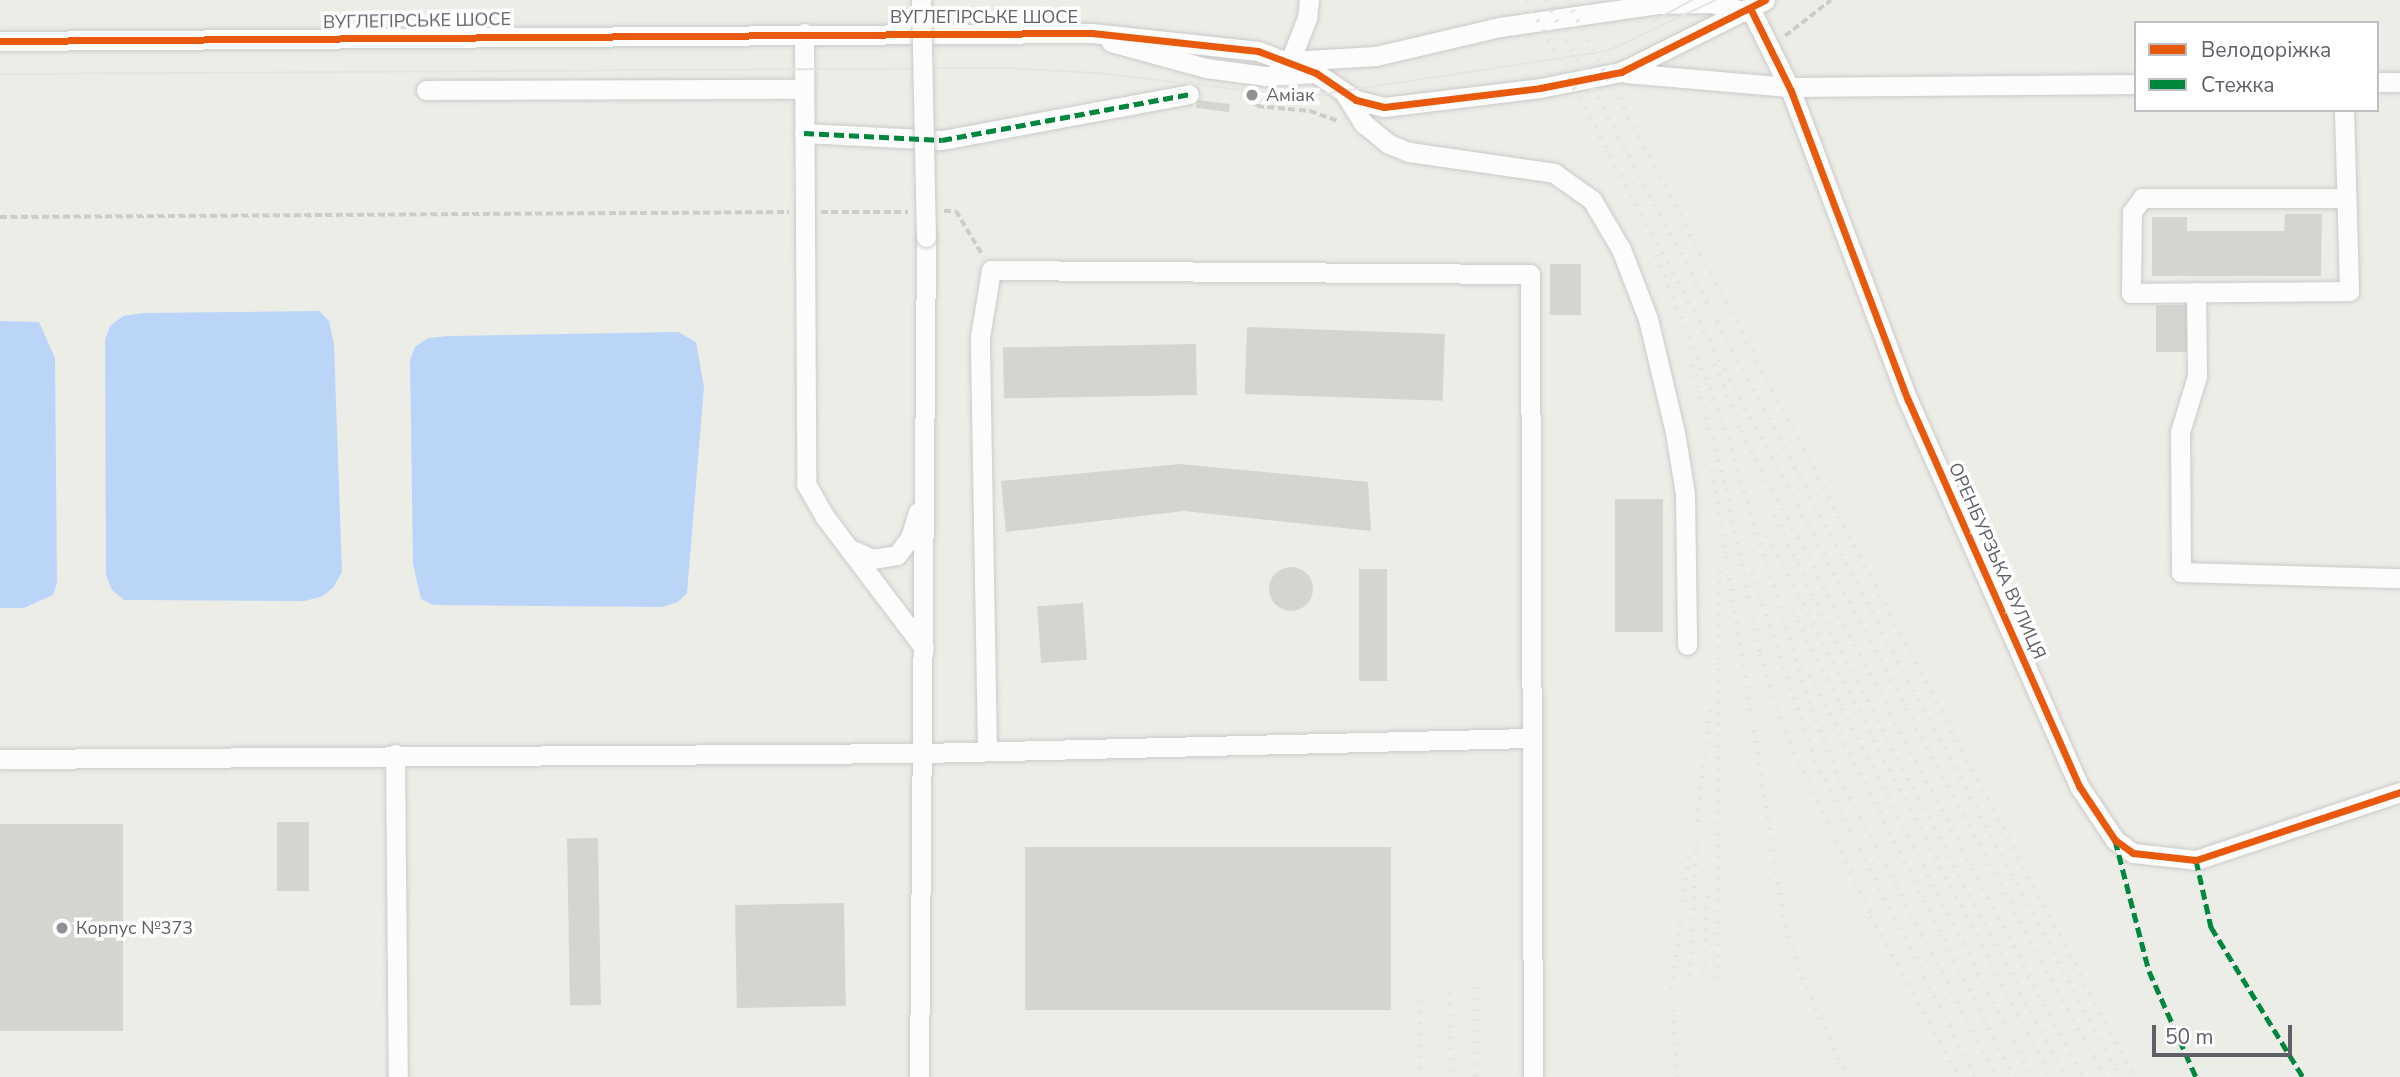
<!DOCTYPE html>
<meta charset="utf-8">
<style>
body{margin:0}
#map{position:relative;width:2400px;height:1077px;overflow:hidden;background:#edede8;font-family:"Nunito Sans",sans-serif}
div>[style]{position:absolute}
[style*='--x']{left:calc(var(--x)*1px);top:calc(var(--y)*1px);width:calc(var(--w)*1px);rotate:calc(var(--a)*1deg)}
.water>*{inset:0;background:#bbd5f8}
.building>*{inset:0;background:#d4d4d1;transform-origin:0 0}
.round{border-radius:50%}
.path>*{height:3.5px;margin-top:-1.75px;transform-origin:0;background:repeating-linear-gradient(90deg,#c9cecc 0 7px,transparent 0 10.5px)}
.roads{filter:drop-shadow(0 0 2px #cacbca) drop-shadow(0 0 2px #cacbca)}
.minor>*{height:19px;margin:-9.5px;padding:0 9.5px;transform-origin:9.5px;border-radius:9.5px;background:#fcfcfc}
.tram>*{height:2px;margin:-1px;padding:0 1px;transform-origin:1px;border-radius:1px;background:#e4e4e4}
.rail>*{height:5px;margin-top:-2.5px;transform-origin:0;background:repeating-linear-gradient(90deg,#e4e4e4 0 2px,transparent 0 11px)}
.bridges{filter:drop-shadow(0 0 2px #cacbca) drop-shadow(0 0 2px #cacbca)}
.minor-bridge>*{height:19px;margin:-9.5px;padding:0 9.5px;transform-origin:9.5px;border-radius:9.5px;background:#fcfcfc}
.quiet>*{height:5px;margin-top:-2.5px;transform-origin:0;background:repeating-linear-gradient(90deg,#00873e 0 10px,transparent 0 15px)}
.cycleway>*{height:7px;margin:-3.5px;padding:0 3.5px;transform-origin:3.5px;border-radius:3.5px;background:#e8590c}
.dots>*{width:19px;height:19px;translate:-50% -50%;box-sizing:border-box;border:4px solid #fff;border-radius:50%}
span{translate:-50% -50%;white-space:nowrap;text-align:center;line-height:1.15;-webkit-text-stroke:7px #fff;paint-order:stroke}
.street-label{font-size:18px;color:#5d6067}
.poi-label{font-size:18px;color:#5d6067}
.left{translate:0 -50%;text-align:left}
.legend{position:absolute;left:2134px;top:21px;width:245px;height:91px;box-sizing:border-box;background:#fff;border:2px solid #bebfc2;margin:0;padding:9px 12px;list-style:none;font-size:21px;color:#5d6067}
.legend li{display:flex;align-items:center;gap:14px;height:35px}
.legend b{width:35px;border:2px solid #bebfc2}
.scale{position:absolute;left:2152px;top:1025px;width:140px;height:32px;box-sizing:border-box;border:4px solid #5d6067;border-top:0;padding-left:9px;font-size:21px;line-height:24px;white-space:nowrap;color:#5d6067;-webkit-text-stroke:5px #fff;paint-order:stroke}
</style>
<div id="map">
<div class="water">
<i style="clip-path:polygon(319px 311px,329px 321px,334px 344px,342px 572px,333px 588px,321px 597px,304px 601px,124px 600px,112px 590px,106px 575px,105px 340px,110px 326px,123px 316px,144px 313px)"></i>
<i style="clip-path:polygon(0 321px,39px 322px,55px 358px,57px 583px,53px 595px,24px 608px,0 608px)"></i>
<i style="clip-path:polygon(678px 332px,696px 342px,704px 387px,687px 593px,678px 602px,662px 607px,433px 605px,421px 599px,413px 564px,410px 360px,415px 347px,428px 338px,448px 336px)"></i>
</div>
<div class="building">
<i style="left:1197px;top:100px;width:33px;height:8px;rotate:7deg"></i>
<i style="clip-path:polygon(2285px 214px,2322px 214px,2321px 276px,2152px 276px,2152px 217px,2187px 217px,2187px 231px,2284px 231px)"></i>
<i style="left:1550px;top:264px;width:31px;height:51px"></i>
<i style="left:2156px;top:305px;width:31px;height:47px"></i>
<i style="left:1247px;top:327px;width:198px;height:67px;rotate:2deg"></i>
<i style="left:1196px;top:344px;width:51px;height:193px;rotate:89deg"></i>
<i style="clip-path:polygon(1180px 464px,1368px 482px,1371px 531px,1184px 511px,1006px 532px,1001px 481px)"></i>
<i style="left:1615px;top:499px;width:48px;height:133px"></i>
<i class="round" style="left:1269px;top:567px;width:44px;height:44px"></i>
<i style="left:1359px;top:569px;width:28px;height:112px"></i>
<i style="left:1083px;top:603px;width:57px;height:46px;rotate:86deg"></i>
<i style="left:277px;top:822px;width:32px;height:69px"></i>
<i style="left:123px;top:824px;width:207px;height:123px;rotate:90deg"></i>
<i style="left:598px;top:838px;width:167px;height:31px;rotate:89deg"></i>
<i style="left:1025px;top:847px;width:366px;height:163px"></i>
<i style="left:844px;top:903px;width:103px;height:109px;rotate:89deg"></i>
</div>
<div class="path">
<i style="--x:1785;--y:36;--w:58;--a:-38"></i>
<i style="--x:1252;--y:95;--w:12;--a:66"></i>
<i style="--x:1257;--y:106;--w:53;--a:5.4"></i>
<i style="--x:1310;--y:111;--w:30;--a:20"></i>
<i style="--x:944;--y:211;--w:12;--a:0"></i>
<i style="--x:956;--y:211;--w:50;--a:58.8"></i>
<i style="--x:821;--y:212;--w:87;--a:0"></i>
<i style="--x:0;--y:217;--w:789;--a:-0.36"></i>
</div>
<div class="roads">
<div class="minor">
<i style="--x:1309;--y:0;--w:18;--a:96"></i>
<i style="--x:1307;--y:18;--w:46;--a:111.6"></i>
<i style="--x:1290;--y:61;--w:86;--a:-3.3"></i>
<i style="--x:1376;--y:56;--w:127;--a:-13.2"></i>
<i style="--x:1500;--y:27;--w:159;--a:-8.3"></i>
<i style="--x:1657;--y:4;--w:54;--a:-1.1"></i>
<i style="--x:1711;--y:3;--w:37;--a:14"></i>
<i style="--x:1751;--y:10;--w:90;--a:63.7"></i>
<i style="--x:1791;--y:91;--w:330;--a:69.3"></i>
<i style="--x:1908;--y:400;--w:422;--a:66.1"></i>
<i style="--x:2079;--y:786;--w:65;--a:56.3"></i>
<i style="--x:2115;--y:840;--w:22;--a:36"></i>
<i style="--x:2133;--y:853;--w:63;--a:6.3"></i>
<i style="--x:2196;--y:860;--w:215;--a:-18.4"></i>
<i style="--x:804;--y:33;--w:451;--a:89.7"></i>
<i style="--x:806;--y:484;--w:38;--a:60"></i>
<i style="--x:825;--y:517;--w:164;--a:52.9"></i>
<i style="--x:0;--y:41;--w:1092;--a:-0.42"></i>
<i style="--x:1092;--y:33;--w:167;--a:6.2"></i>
<i style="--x:1258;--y:51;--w:62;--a:20.8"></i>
<i style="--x:1316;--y:73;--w:48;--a:34"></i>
<i style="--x:1356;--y:100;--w:29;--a:14"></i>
<i style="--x:1384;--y:107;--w:157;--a:-6.9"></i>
<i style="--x:1540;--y:88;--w:83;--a:-11.2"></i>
<i style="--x:1621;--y:72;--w:161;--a:-26.6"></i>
<i style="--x:1111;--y:42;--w:98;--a:15.3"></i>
<i style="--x:1206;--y:68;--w:61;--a:7.6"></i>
<i style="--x:1266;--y:76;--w:49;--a:-3.5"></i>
<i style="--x:1626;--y:73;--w:163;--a:4.9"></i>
<i style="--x:1788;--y:87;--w:348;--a:-0.5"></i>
<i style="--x:2377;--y:82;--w:23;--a:0"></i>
<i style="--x:426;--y:90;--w:378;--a:-0.2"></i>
<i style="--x:1345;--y:94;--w:34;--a:58"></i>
<i style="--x:1363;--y:123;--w:33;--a:39"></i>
<i style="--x:1389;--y:144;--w:22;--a:22"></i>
<i style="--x:1409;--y:152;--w:147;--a:8.2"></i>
<i style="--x:1554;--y:173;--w:47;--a:35.4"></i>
<i style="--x:1592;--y:200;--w:57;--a:59.4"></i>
<i style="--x:1621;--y:249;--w:75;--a:68.9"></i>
<i style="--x:1648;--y:319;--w:116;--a:76.6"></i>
<i style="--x:1675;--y:432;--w:63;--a:80.8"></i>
<i style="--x:1685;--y:494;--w:151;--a:89.2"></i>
<i style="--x:2344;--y:110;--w:181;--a:88.4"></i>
<i style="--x:2349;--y:291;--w:218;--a:179.5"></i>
<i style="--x:2131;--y:293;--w:81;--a:-89.3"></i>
<i style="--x:2132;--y:212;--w:17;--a:-54"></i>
<i style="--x:2142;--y:198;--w:204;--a:0"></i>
<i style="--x:804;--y:133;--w:138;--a:2.9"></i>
<i style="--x:942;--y:140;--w:251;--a:-10.5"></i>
<i style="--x:2196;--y:292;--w:84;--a:89.3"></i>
<i style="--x:2197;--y:376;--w:59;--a:106.9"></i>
<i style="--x:2180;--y:432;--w:140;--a:89.6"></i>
<i style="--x:2181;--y:572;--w:219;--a:1.6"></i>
<i style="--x:850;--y:549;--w:24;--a:24"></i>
<i style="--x:872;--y:559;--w:25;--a:-9"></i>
<i style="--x:897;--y:555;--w:21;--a:-53"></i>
<i style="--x:910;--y:538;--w:27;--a:-73"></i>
<i style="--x:987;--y:750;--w:413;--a:-91"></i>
<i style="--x:980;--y:337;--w:68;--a:-80.7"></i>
<i style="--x:991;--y:270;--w:539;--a:0.43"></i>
<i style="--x:1530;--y:274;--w:803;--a:89.79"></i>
<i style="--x:395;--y:754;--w:323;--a:89.5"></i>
<i style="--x:0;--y:759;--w:924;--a:-0.37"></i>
<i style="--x:924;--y:753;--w:606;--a:-1.42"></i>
<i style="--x:919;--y:1077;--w:840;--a:-89.52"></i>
</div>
</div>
<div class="tram">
<i style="--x:1652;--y:22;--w:46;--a:-28.8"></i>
<i style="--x:0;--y:74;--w:1005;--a:-0.34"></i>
<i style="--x:1005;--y:68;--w:91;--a:3.1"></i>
<i style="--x:1096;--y:73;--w:208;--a:6.6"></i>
<i style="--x:1303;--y:97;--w:307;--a:-8.6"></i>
<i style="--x:1607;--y:51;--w:120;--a:-25.1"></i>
</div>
<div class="rail">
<i style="--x:1527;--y:0;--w:1222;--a:61.82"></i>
<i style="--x:1546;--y:0;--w:1220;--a:61.94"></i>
<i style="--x:1567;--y:0;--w:1217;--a:62.23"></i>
<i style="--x:1656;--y:255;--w:175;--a:68.1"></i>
<i style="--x:1721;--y:417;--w:306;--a:72.7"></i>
<i style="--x:1812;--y:709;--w:73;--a:68.3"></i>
<i style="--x:1839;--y:777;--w:339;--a:62.2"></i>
<i style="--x:1715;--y:363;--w:72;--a:68.8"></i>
<i style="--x:1741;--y:430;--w:732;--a:62.14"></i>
<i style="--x:1691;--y:364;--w:129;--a:74.2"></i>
<i style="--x:1726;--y:488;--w:168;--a:78.4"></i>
<i style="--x:1760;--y:653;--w:82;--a:72.2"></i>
<i style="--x:1785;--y:731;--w:203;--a:64.9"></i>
<i style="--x:1871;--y:915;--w:184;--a:61.5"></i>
<i style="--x:1712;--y:469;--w:451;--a:80.9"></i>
<i style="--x:1783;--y:914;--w:55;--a:74.2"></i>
<i style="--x:1798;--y:967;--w:120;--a:66"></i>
<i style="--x:1774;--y:514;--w:109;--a:64.4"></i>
<i style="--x:1821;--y:612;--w:525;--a:62.31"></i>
<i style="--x:1767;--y:535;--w:612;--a:62.35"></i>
<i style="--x:1752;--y:572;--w:198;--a:71.5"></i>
<i style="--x:1815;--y:760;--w:355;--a:63.2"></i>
<i style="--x:1792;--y:610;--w:525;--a:62.8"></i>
<i style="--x:1810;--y:674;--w:452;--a:63.2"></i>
<i style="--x:1704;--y:974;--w:87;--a:-87.4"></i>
<i style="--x:1690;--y:975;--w:165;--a:-87.2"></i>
<i style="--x:1698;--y:810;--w:101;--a:-83.2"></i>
<i style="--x:1717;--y:978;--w:413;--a:-89.7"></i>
<i style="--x:1475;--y:986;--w:91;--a:90"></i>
<i style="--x:1450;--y:992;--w:85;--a:89.3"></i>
<i style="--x:1419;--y:1000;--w:77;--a:88.5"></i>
<i style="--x:1677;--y:1077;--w:88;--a:-93.3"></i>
<i style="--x:1672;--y:989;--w:139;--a:-83"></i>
</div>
<div class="bridges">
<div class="minor-bridge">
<i style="--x:921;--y:0;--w:237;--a:88.8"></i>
</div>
</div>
<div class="quiet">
<i style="--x:804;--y:133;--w:138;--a:2.9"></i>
<i style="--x:942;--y:140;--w:251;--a:-10.5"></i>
<i style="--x:2115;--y:840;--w:135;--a:75.5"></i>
<i style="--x:2149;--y:971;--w:116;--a:66.1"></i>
<i style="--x:2196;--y:860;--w:69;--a:77.4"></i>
<i style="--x:2211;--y:927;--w:176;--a:58.5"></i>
</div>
<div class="cycleway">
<i style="--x:1751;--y:10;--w:90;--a:63.7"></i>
<i style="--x:1791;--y:91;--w:330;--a:69.3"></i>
<i style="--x:1908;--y:400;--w:422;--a:66.1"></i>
<i style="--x:2079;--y:786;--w:65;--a:56.3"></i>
<i style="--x:2115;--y:840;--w:22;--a:36"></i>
<i style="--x:2133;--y:853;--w:63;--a:6.3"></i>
<i style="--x:2196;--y:860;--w:215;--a:-18.4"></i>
<i style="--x:0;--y:41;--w:1092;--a:-0.42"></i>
<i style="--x:1092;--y:33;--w:167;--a:6.2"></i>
<i style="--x:1258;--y:51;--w:62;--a:20.8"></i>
<i style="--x:1316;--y:73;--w:48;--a:34"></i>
<i style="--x:1356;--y:100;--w:29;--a:14"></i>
<i style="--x:1384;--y:107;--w:157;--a:-6.9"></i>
<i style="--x:1540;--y:88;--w:83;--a:-11.2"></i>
<i style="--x:1621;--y:72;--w:161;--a:-26.6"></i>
</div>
<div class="dots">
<i style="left:1252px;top:95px;background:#8f9194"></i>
<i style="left:62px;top:928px;background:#8f9194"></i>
</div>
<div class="street-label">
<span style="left:984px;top:17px">ВУГЛЕГІРСЬКЕ ШОСЕ</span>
<span style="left:417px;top:21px;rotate:-1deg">ВУГЛЕГІРСЬКЕ ШОСЕ</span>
<span style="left:1997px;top:561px;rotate:66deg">ОРЕНБУРЗЬКА ВУЛИЦЯ</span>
</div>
<div class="poi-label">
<span class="left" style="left:1266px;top:95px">Аміак</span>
<span class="left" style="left:76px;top:928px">Корпус №373</span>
</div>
<ul class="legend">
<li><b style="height:9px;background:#e8590c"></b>Велодоріжка</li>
<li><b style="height:9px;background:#00873e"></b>Стежка</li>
</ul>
<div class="scale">50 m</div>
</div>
